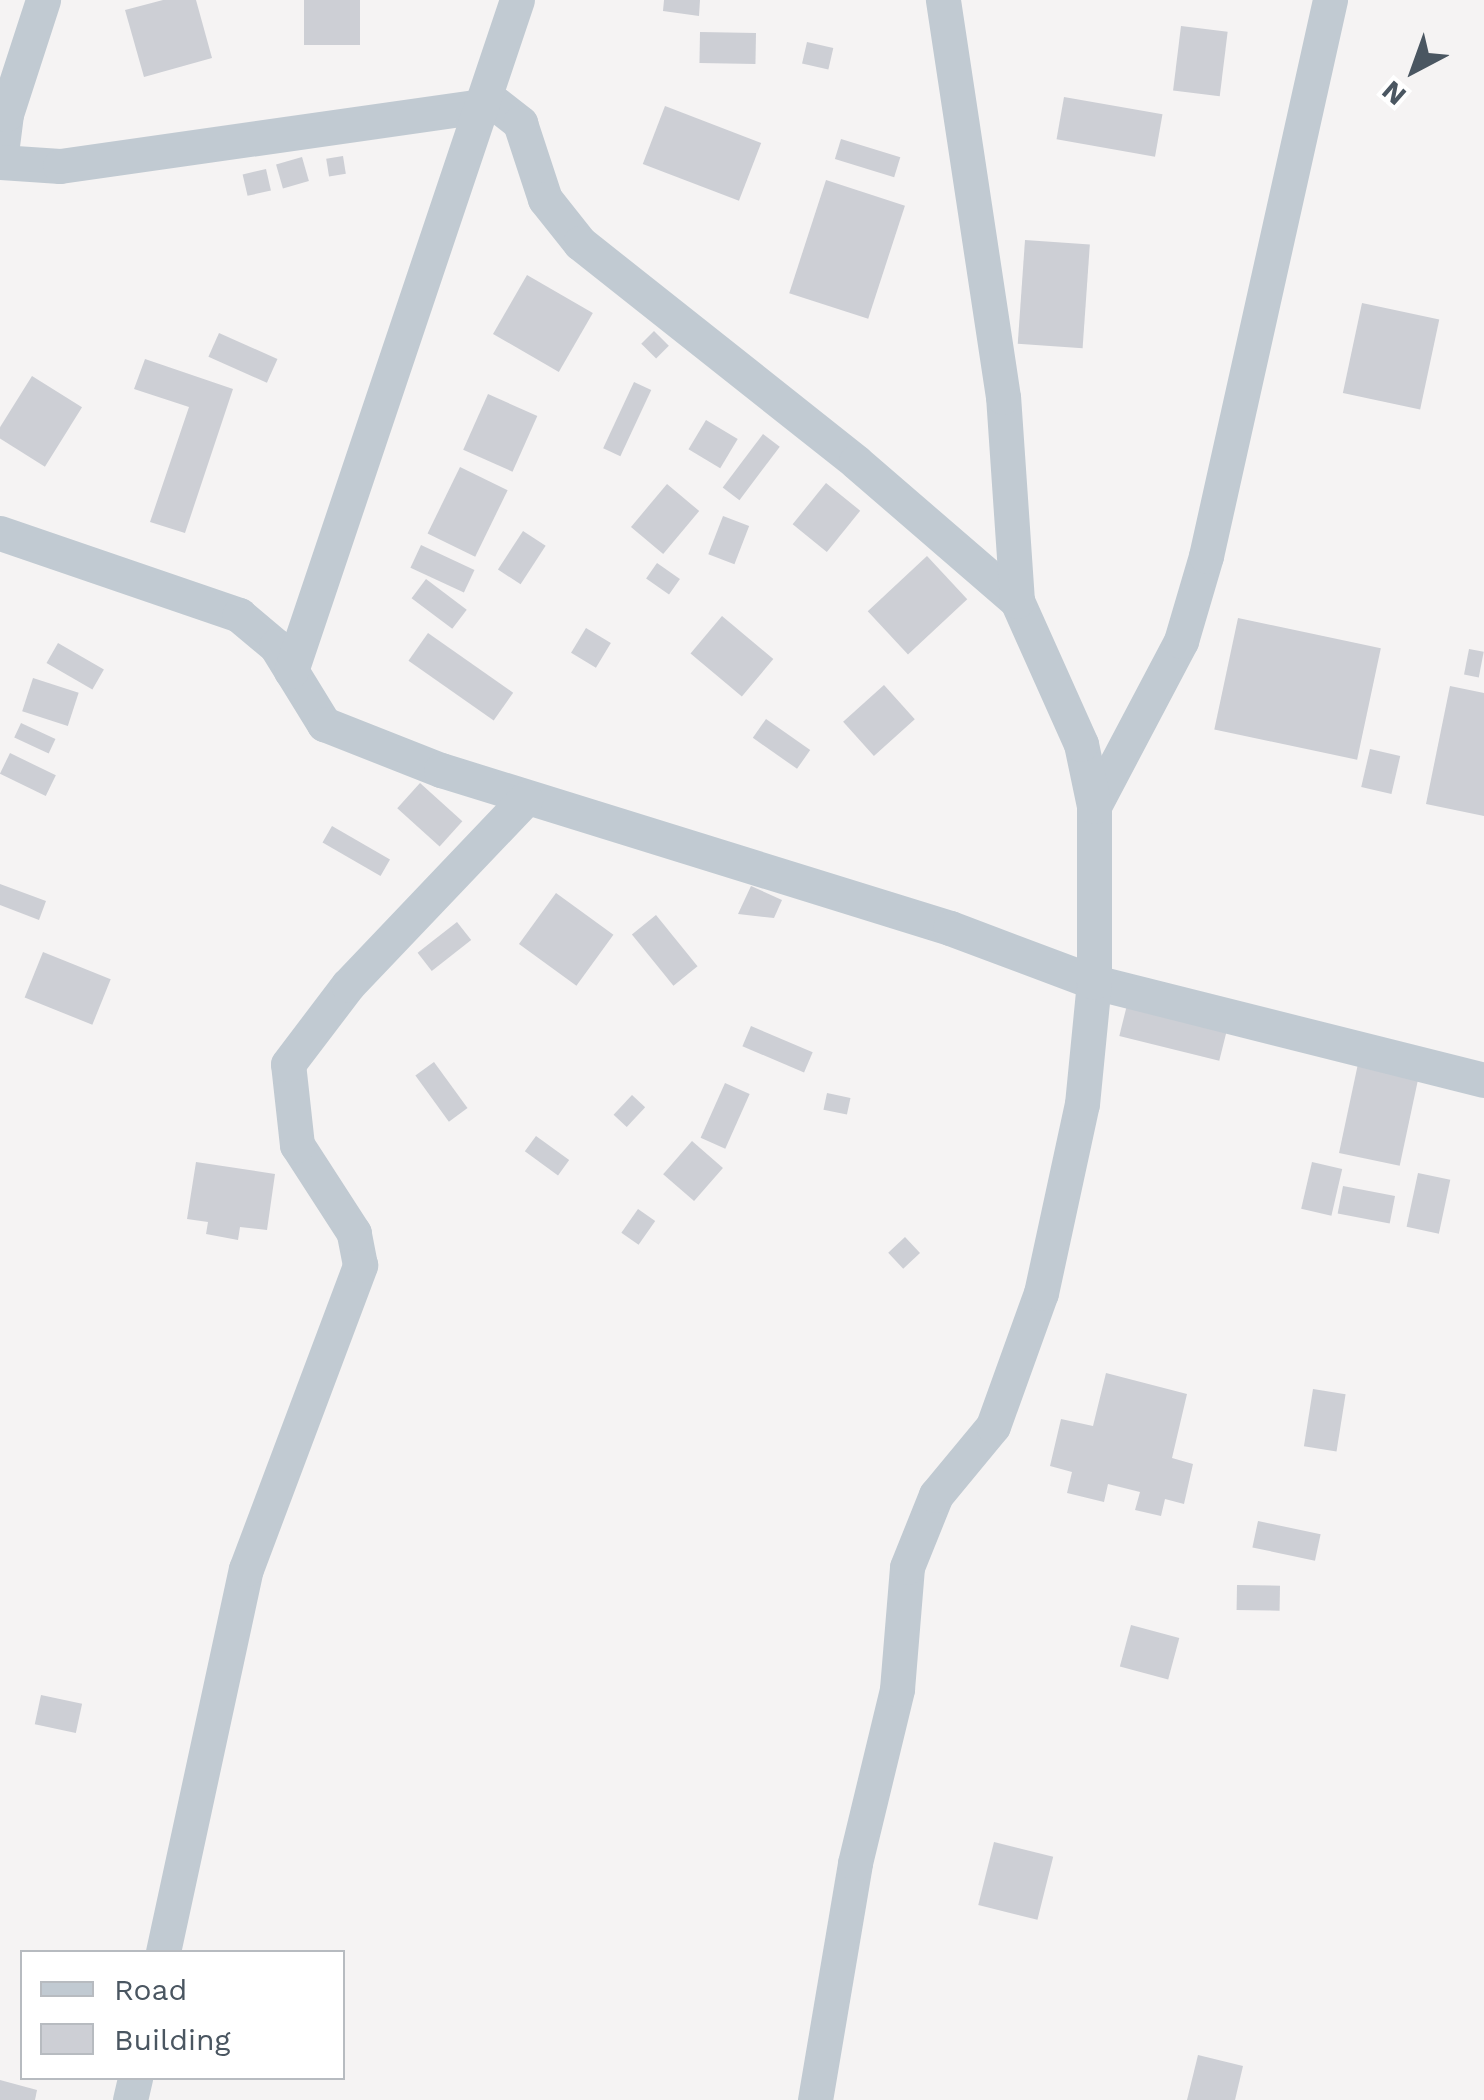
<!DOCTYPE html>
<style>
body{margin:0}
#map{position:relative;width:1484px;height:2100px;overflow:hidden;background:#f5f3f3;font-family:"Work Sans",sans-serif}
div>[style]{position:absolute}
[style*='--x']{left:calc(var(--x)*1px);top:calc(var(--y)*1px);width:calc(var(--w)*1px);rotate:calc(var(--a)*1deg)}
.building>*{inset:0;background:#cdcfd5;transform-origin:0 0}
.minor>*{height:35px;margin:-17.5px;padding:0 17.5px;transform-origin:17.5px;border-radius:17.5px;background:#c1cad2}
span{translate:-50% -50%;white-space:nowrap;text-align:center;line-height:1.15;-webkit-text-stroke:8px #fff;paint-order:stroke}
.legend{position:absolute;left:20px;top:1950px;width:325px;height:130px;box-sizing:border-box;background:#fff;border:2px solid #b7bbc0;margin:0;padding:12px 18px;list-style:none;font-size:30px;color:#4a5661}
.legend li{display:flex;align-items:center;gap:20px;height:50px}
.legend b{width:50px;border:2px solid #b7bbc0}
.north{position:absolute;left:1364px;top:20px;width:100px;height:100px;-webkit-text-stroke:8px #fff;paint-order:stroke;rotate:221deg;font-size:28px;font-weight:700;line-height:40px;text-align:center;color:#4a5661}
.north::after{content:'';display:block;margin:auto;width:35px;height:45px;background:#4a5661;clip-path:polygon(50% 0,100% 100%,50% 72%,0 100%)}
</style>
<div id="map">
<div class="building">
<i style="clip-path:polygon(163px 0,196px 0,212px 58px,144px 77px,125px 10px)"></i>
<i style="left:304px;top:0;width:56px;height:45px"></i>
<i style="clip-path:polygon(664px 0,700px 0,699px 16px,663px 11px)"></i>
<i style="left:1181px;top:26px;width:47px;height:65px;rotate:7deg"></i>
<i style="left:700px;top:32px;width:56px;height:31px;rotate:1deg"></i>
<i style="left:807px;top:42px;width:27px;height:22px;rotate:13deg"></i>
<i style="left:1064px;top:97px;width:100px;height:43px;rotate:10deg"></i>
<i style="left:665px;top:106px;width:103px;height:62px;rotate:21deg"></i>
<i style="left:841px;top:139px;width:62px;height:21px;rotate:17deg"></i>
<i style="left:343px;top:156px;width:18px;height:17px;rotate:81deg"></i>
<i style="left:302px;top:157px;width:25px;height:27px;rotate:74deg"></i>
<i style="left:266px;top:169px;width:22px;height:24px;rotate:77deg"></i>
<i style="left:826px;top:180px;width:83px;height:119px;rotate:18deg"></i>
<i style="left:1025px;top:240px;width:65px;height:104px;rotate:4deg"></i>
<i style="left:527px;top:275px;width:76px;height:68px;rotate:30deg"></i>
<i style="left:1362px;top:303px;width:79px;height:92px;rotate:12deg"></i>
<i style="left:654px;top:331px;width:21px;height:18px;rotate:45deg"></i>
<i style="left:219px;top:333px;width:64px;height:26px;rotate:24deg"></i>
<i style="clip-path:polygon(145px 359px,233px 389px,185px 533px,150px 522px,189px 407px,134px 389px)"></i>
<i style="left:32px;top:376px;width:59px;height:70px;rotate:32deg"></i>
<i style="left:634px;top:382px;width:19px;height:73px;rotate:25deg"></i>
<i style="left:488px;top:394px;width:54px;height:61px;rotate:24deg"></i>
<i style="left:706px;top:420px;width:37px;height:34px;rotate:31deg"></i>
<i style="left:763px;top:434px;width:21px;height:67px;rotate:37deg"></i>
<i style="left:460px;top:467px;width:53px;height:74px;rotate:26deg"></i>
<i style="left:826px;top:483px;width:44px;height:53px;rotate:39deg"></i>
<i style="left:667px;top:484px;width:42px;height:56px;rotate:40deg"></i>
<i style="left:723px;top:516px;width:28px;height:41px;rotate:21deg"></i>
<i style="left:523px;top:531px;width:27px;height:46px;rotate:33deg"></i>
<i style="left:421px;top:545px;width:59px;height:25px;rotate:25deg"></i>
<i style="left:927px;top:556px;width:59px;height:81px;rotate:47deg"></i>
<i style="left:657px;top:563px;width:28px;height:19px;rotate:35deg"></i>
<i style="left:426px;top:579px;width:51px;height:24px;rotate:37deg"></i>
<i style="left:722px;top:616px;width:67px;height:49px;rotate:40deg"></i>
<i style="left:1238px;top:618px;width:146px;height:114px;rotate:12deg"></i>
<i style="left:586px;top:628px;width:29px;height:29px;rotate:31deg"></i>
<i style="left:428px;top:633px;width:104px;height:34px;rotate:35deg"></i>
<i style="left:58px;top:643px;width:53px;height:23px;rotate:30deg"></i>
<i style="left:1469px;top:649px;width:15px;height:26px;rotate:11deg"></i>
<i style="left:33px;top:678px;width:48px;height:35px;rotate:18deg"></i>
<i style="left:884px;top:685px;width:46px;height:55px;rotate:48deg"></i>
<i style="clip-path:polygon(1450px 686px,1484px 693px,1484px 816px,1426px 804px)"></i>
<i style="left:766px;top:719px;width:54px;height:23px;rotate:35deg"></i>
<i style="left:21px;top:723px;width:38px;height:16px;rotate:25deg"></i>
<i style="left:1370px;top:749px;width:31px;height:39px;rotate:13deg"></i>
<i style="left:10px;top:753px;width:51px;height:23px;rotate:26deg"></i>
<i style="left:420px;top:783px;width:57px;height:34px;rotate:42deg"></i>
<i style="left:332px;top:826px;width:67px;height:19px;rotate:30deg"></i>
<i style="clip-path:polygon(0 884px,46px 901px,39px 920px,0 905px)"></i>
<i style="clip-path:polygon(751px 886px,782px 900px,774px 918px,738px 914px)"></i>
<i style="left:556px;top:893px;width:71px;height:63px;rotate:36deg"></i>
<i style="left:656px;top:915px;width:66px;height:31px;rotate:51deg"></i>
<i style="left:457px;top:922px;width:23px;height:50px;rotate:52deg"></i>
<i style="left:43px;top:952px;width:73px;height:49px;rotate:22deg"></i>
<i style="left:1128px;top:1001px;width:103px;height:36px;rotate:14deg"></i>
<i style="left:751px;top:1026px;width:67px;height:22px;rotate:23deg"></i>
<i style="left:1359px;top:1059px;width:62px;height:96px;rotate:12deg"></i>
<i style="left:434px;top:1062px;width:57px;height:23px;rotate:54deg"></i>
<i style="left:725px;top:1083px;width:27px;height:60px;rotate:24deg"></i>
<i style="left:827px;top:1093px;width:24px;height:17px;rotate:12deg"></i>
<i style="left:632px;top:1095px;width:18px;height:27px;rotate:43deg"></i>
<i style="left:536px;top:1136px;width:41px;height:19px;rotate:36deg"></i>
<i style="left:692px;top:1141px;width:41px;height:44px;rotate:41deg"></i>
<i style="clip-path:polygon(196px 1162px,275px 1174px,267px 1230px,240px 1227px,238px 1240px,206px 1234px,208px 1222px,187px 1219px)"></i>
<i style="left:1312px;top:1162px;width:31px;height:48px;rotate:13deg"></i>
<i style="left:1418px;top:1173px;width:33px;height:55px;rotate:12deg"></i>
<i style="left:1343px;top:1186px;width:53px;height:28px;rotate:11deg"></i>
<i style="left:638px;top:1209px;width:21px;height:29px;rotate:35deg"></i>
<i style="left:905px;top:1237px;width:22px;height:23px;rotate:47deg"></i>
<i style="clip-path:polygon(1106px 1373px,1187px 1394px,1172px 1458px,1193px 1464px,1184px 1504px,1165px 1499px,1161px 1516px,1135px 1510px,1140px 1492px,1108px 1484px,1104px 1502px,1067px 1493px,1072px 1472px,1050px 1466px,1061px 1419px,1093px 1426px)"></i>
<i style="left:1313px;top:1389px;width:33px;height:58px;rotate:9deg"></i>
<i style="left:1258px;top:1521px;width:64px;height:27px;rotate:12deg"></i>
<i style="left:1237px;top:1585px;width:43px;height:25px;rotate:1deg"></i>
<i style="left:1131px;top:1625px;width:50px;height:43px;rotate:15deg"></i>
<i style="left:41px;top:1695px;width:42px;height:30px;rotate:12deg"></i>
<i style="left:994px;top:1842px;width:61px;height:65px;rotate:14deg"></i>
<i style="clip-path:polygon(1198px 2055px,1243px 2066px,1235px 2100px,1187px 2100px)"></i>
<i style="clip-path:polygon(0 2080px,37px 2090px,35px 2100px,0 2100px)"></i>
</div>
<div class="minor">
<i style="--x:0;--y:161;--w:47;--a:-82.7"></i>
<i style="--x:6;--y:114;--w:120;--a:-72"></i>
<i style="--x:0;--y:162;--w:60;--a:3.8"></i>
<i style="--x:60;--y:166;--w:440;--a:-8.1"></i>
<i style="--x:496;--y:104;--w:31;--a:38"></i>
<i style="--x:520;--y:123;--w:80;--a:71.8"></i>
<i style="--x:545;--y:199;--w:56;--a:51.5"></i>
<i style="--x:580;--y:243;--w:352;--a:38.4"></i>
<i style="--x:856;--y:462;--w:213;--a:40.8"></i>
<i style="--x:0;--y:533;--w:253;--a:18.9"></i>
<i style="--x:239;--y:615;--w:48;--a:40"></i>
<i style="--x:276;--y:646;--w:92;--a:58.4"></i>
<i style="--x:324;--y:724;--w:126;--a:21.5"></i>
<i style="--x:441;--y:770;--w:533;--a:17.24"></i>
<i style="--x:950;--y:928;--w:154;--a:20.6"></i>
<i style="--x:1094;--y:982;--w:402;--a:14.1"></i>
<i style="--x:291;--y:671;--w:708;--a:-71.39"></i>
<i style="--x:1094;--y:806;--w:187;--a:-62.2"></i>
<i style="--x:1181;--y:641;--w:89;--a:-73.6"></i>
<i style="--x:1206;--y:556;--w:570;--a:-77.43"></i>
<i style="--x:163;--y:1952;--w:392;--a:-77.8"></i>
<i style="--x:246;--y:1569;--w:325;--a:-69.4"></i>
<i style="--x:360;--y:1265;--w:33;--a:-101"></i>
<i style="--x:354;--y:1233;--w:105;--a:-122.9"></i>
<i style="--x:297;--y:1145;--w:81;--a:-96.3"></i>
<i style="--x:288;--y:1064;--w:99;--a:-52.8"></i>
<i style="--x:348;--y:985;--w:257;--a:-46.4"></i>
<i style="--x:130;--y:2100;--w:23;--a:-77"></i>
<i style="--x:815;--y:2100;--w:240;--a:-80.4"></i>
<i style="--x:855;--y:1863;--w:179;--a:-76.4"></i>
<i style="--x:897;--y:1689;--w:122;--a:-85.3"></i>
<i style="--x:907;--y:1567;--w:78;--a:-68.1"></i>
<i style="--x:936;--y:1495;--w:89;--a:-50.4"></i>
<i style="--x:993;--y:1426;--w:141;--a:-70.2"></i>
<i style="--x:1041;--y:1293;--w:193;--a:-77.8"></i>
<i style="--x:1082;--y:1104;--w:123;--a:-84.4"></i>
<i style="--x:1094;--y:982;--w:176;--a:-90"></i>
<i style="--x:1094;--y:806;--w:63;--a:-101.8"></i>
<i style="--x:1081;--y:744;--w:157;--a:-114.1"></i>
<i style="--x:1017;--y:601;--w:204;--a:-93.9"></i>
<i style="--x:1003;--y:397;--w:402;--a:-98.6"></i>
</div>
<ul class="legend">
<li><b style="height:12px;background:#c1cad2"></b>Road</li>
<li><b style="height:28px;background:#cdcfd5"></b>Building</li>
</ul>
<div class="north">N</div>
</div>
